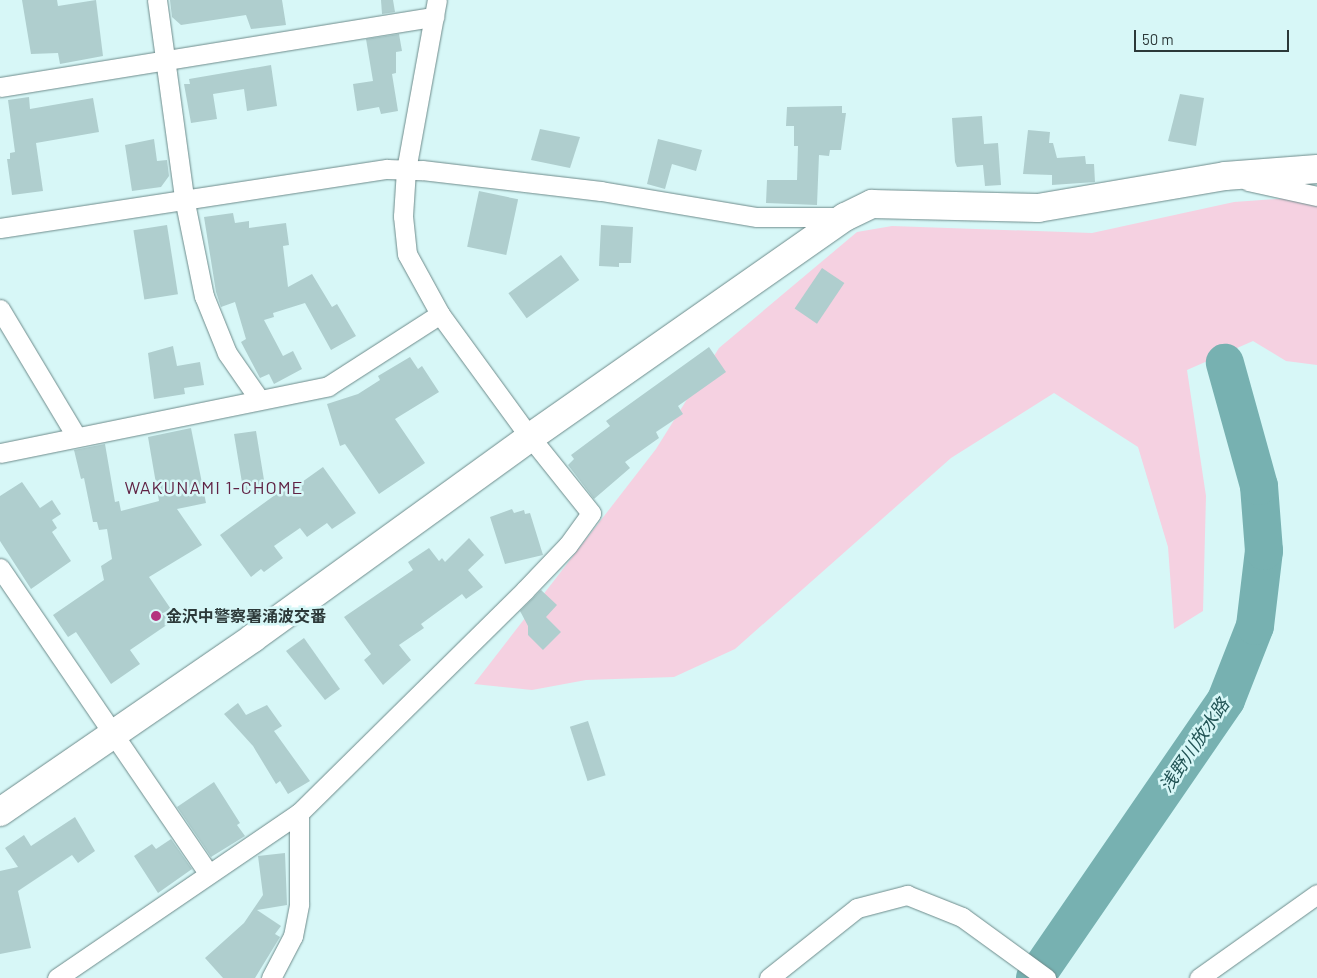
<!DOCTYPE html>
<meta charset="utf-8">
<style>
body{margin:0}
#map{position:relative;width:1317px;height:978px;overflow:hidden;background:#d7f7f7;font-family:Barlow,"Noto Sans JP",sans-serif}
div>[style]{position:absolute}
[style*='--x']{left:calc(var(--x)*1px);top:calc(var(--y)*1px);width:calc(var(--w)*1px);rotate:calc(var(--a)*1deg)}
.green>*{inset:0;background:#f5d1e1}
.river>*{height:38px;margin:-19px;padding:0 19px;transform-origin:19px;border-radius:19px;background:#77b1b1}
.building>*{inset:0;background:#afcece;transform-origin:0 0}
.roads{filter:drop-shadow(0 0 1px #6e8b8b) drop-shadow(0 0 1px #6e8b8b)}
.street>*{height:19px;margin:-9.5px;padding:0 9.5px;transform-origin:9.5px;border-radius:9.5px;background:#fff}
.secondary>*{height:28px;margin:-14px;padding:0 14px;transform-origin:14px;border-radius:14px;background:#fff}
.dots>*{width:14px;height:14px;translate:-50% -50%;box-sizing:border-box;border:2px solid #d7f7f7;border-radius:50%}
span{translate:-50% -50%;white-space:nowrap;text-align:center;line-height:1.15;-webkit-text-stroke:5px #d7f7f7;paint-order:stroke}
.poi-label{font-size:16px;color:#2c3939;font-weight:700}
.left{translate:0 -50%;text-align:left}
.neighbourhood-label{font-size:18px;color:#602244;letter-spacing:1px}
.water-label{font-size:18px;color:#225455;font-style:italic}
.scale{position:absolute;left:1134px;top:30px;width:155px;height:22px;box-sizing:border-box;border:2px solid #2c3939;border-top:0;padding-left:6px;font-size:15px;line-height:18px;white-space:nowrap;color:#2c3939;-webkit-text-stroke:4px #d7f7f7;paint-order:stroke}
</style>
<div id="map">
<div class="green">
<i style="clip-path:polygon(1317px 196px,1317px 365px,1286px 361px,1253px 341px,1187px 370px,1206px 496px,1203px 611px,1174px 629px,1168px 547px,1138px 447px,1054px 393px,951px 458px,735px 649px,674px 677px,586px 680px,532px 690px,474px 684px,656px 449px,719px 348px,857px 232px,892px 226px,1092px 233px,1234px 202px)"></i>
</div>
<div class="river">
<i style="--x:1035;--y:978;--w:337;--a:-55.5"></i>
<i style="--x:1226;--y:700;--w:79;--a:-68.6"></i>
<i style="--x:1255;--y:626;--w:76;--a:-83.2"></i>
<i style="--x:1264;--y:551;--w:65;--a:-94.4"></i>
<i style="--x:1259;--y:486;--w:128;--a:-105.5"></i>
</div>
<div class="building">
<i style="clip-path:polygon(22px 0,57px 0,58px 6px,96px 0,103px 56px,60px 64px,58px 53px,31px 54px)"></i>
<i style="clip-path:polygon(170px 0,282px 0,286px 25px,251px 29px,246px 15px,181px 25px,172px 17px)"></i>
<i style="clip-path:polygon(381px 0,393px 0,395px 12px,382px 14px)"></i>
<i style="clip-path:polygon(399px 34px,402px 51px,396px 52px,396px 73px,392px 74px,398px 111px,381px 114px,379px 107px,357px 111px,353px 84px,373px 81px,366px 39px)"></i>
<i style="clip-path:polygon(271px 65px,277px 106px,247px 111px,244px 89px,213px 94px,217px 119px,191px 123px,184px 84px,190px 84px,189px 79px)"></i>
<i style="clip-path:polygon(1180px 94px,1204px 98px,1196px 146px,1168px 141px)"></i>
<i style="clip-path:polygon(29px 97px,30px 109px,93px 98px,99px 132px,36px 143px,43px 191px,12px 195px,7px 159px,10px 159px,10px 153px,15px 152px,8px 100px)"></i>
<i style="clip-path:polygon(842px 106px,842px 113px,846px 113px,841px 150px,830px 150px,829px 156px,819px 155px,817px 205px,766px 203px,767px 180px,797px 180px,798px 146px,794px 146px,794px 126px,786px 126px,787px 107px)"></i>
<i style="clip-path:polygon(982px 116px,984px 144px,998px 143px,1001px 185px,985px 186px,983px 165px,957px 167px,955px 162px,952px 118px)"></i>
<i style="clip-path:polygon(540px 129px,580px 137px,570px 168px,531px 160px)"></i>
<i style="clip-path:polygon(1028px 130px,1050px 132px,1049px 143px,1053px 143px,1057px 158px,1085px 156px,1086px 164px,1094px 164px,1095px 182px,1052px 185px,1052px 175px,1023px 174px)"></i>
<i style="clip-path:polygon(154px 139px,157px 161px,167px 160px,169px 176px,161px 187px,132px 191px,125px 145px)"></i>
<i style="clip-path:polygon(658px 139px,702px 150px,696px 171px,672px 164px,665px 189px,647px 184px)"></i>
<i style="left:479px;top:191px;width:40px;height:57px;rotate:12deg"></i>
<i style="clip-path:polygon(233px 213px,235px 223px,249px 221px,249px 228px,286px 223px,289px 245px,283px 246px,288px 287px,312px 274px,332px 307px,337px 304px,356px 336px,331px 350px,305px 303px,273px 313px,274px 317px,264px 320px,283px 356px,293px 351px,302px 369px,274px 384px,269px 374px,260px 378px,241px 342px,246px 339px,235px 302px,221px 307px,216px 292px,204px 217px)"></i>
<i style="left:167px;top:225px;width:70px;height:34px;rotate:81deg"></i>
<i style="clip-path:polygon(601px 225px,633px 227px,631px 263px,619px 263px,619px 267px,599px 266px)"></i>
<i style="left:561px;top:255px;width:31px;height:65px;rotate:54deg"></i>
<i style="left:822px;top:268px;width:27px;height:49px;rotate:34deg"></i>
<i style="clip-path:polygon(173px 346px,177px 366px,200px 362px,204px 385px,184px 388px,185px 394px,154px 399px,148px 353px)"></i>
<i style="clip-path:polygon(709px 347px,726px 372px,678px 406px,683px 414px,656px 432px,659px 438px,625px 462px,630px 468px,594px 499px,568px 465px,574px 459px,571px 455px,610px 426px,606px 421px)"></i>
<i style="clip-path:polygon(410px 357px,418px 369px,422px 366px,439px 392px,395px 419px,425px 463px,379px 494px,345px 444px,340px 446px,327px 404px,358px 394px,380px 380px,378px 376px)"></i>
<i style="clip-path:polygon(191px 428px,206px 503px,177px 509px,202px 545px,149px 577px,177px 618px,130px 650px,140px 664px,111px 684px,76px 632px,68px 637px,53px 615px,104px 580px,101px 566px,112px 559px,107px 529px,99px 530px,97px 522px,93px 522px,84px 478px,81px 479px,74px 450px,105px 444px,115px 502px,119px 501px,121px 511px,159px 501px,148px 437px)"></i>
<i style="clip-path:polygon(256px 431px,264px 480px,270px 489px,244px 495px,234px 434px)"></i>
<i style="clip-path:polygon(323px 467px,356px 513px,332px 529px,327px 523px,307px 537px,300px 528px,274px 546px,283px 558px,264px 572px,261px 569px,251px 577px,220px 535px,275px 495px,295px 487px)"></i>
<i style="clip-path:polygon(22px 482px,40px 508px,52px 500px,61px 514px,52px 520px,57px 528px,52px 532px,71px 561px,31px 589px,0 541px,0 496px)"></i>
<i style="clip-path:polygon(512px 509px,514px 513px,524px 510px,525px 514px,530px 513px,543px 555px,505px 564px,490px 517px)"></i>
<i style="clip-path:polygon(469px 538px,484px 555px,468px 570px,483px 587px,466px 599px,462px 594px,421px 624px,424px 628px,399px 645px,411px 660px,383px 685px,364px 660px,371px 654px,344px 617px,413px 570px,408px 562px,429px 548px,439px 561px,442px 558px,445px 562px)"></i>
<i style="clip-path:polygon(541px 590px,557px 605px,546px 617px,561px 632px,543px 650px,528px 635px,528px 626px,520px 611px)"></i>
<i style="clip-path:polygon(304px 638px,340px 689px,325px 700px,286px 651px)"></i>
<i style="clip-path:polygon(238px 703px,246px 715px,267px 705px,282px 726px,274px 731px,310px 781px,288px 794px,280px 781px,276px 784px,253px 746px,224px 714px)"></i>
<i style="left:588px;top:721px;width:57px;height:19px;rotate:72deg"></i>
<i style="clip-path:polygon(214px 782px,240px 823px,237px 825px,245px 836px,211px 857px,177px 807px)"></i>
<i style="clip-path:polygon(75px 817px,95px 851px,78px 863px,72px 855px,18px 891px,31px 948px,0 954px,0 871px,18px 867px,5px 848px,24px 835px,31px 846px)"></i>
<i style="clip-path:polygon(171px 839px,192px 869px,158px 893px,134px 856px,152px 844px,156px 849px)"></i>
<i style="clip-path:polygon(285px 853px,287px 905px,257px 910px,281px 926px,275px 934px,280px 937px,255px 978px,223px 978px,205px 958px,244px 923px,263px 895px,258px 856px)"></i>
</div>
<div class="roads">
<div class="street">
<i style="--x:157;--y:0;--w:200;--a:82.2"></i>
<i style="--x:184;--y:198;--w:100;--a:78.5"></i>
<i style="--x:204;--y:296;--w:61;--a:68"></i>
<i style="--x:227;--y:353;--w:56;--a:55.2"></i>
<i style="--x:0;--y:87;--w:440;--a:-9.2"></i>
<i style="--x:1248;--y:181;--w:71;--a:12.3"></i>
<i style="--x:0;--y:228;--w:391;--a:-8.7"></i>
<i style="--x:387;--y:169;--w:35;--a:2"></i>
<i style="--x:422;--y:170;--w:180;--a:6.7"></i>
<i style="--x:601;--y:191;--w:158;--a:9.5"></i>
<i style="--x:757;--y:217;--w:88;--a:0"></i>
<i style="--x:0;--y:309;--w:148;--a:59.1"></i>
<i style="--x:0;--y:453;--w:335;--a:-11.5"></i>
<i style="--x:328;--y:386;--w:133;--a:-32.7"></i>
<i style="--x:0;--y:568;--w:369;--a:55.7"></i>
<i style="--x:57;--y:978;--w:293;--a:-34.3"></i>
<i style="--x:299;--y:813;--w:317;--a:-44.6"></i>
<i style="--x:525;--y:590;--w:62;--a:-46.3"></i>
<i style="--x:568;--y:545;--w:39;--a:-54"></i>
<i style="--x:591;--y:513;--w:109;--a:-128.7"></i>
<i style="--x:523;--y:428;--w:141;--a:-126.1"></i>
<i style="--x:440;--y:314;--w:68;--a:-118.8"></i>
<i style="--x:407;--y:254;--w:38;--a:-96"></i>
<i style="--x:403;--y:216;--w:46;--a:-86.3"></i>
<i style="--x:406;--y:170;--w:173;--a:-79.7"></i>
<i style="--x:271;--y:978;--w:47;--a:-62.4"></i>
<i style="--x:293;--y:936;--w:33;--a:-79"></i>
<i style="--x:299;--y:904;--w:91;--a:-90"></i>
<i style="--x:769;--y:978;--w:112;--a:-38.5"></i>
<i style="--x:857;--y:908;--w:52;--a:-14.6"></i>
<i style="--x:907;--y:895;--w:59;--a:21.8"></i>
<i style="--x:962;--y:917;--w:104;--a:36"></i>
<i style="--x:1199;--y:978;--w:145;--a:-35.4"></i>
</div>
<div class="secondary">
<i style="--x:0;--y:812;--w:307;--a:-34.5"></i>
<i style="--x:253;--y:638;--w:344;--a:-35.9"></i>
<i style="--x:532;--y:436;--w:382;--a:-35"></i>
<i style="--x:845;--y:217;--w:30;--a:-26"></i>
<i style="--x:872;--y:204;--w:166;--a:1.4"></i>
<i style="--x:1038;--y:208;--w:190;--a:-9.7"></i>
<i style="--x:1225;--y:176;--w:92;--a:-4.4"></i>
</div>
</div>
<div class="dots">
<i style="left:156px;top:616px;background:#b4327d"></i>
</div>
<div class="poi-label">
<span class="left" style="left:166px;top:616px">金沢中警察署涌波交番</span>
</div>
<div class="neighbourhood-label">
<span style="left:214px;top:487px">WAKUNAMI 1-CHOME</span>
</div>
<div class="water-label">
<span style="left:1194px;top:745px;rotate:-56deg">浅野川放水路</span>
</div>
<div class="scale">50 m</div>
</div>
